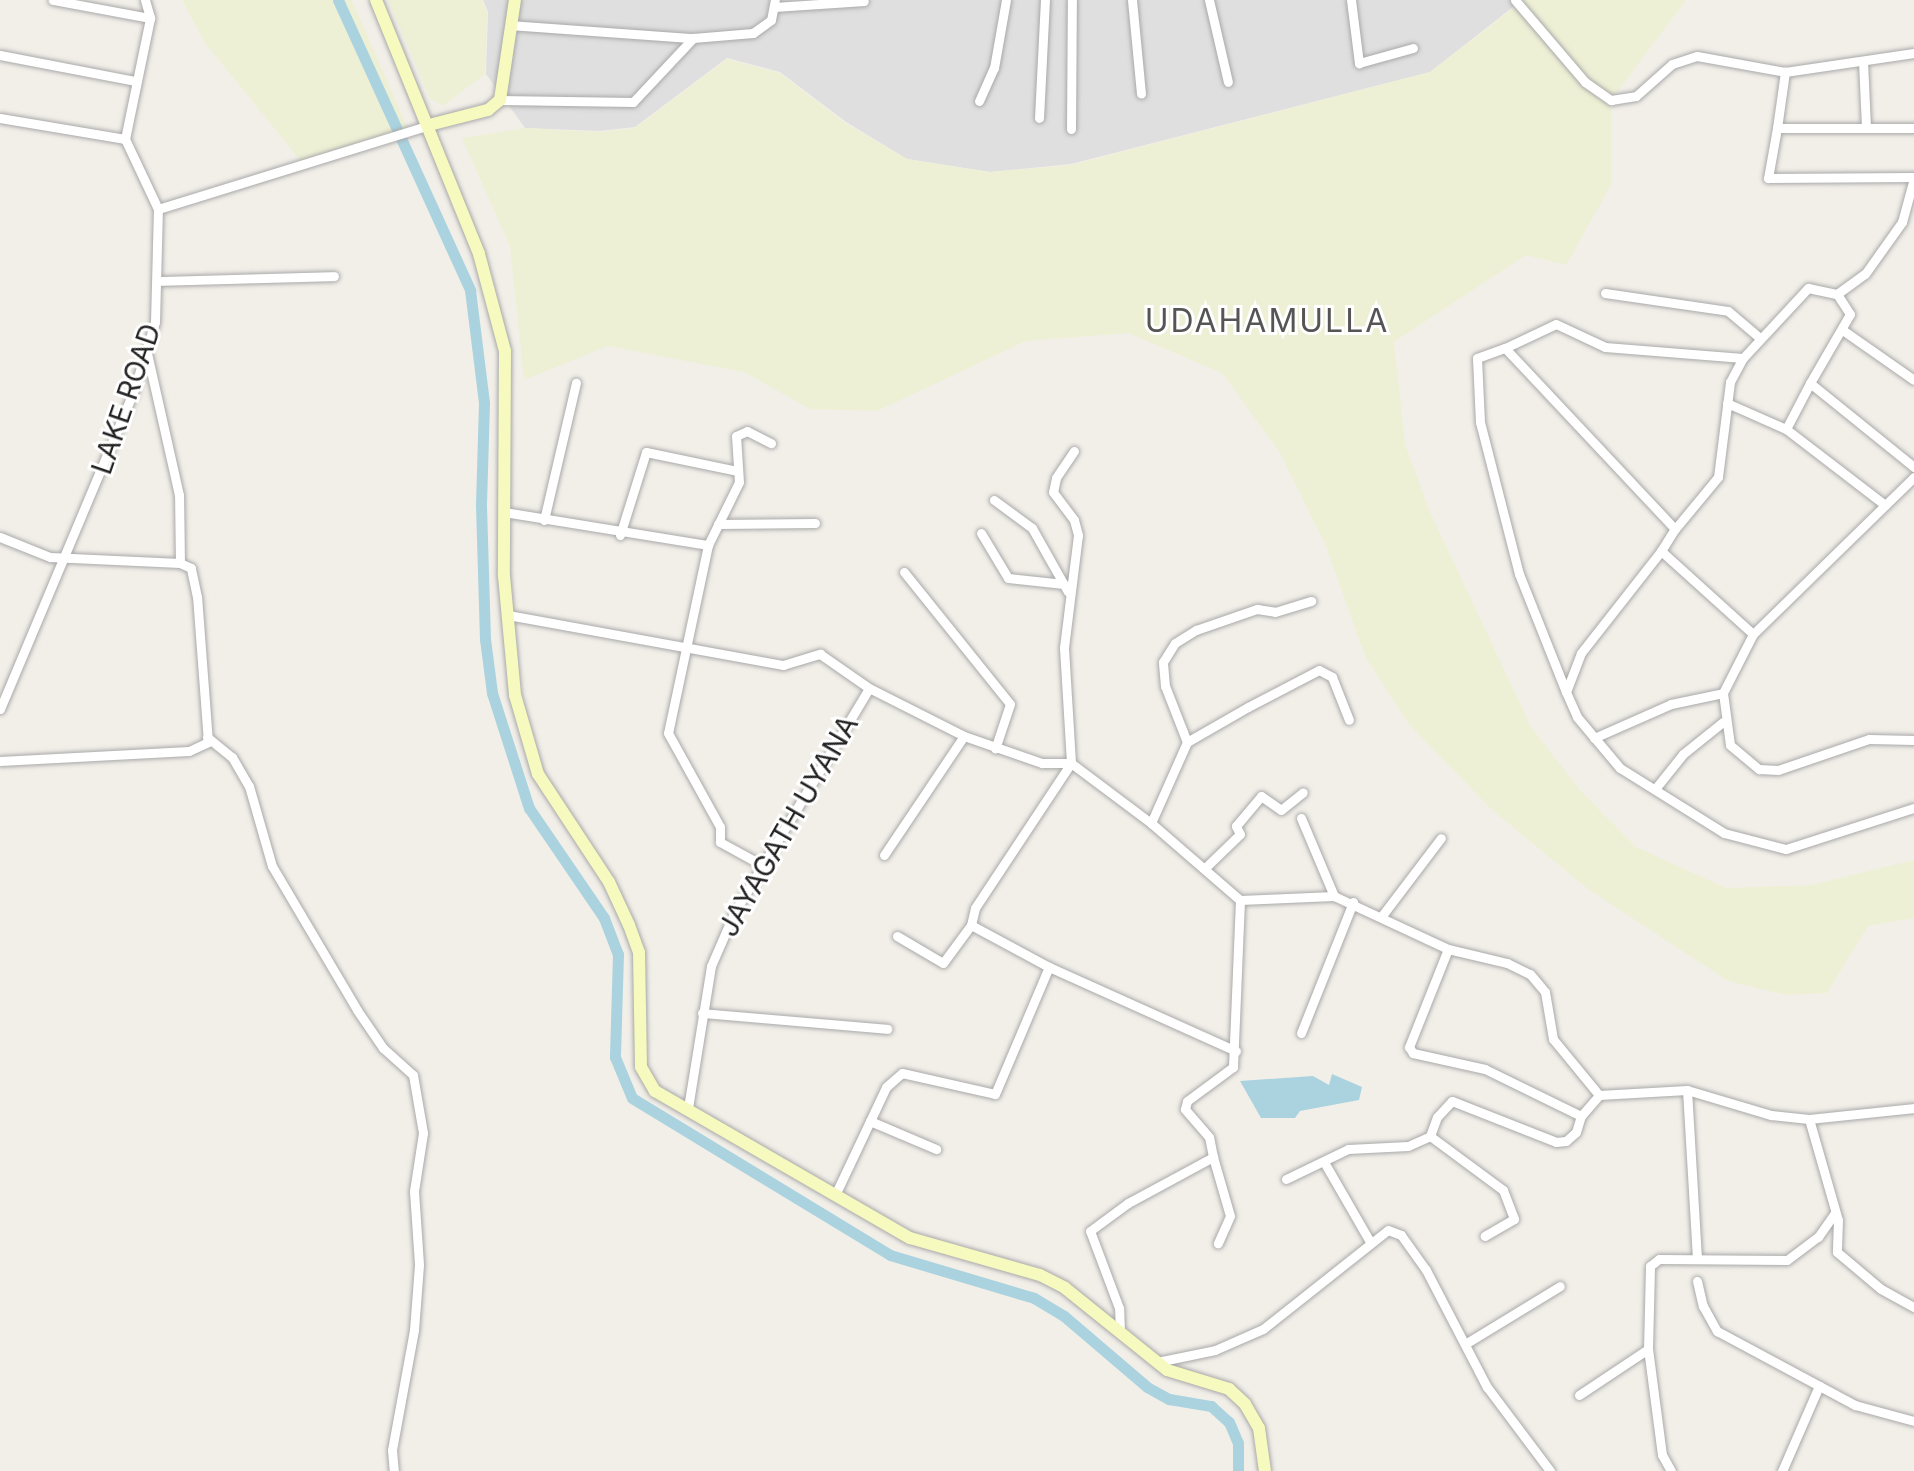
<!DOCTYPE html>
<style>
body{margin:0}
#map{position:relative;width:1914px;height:1471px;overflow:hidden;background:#f2efe9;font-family:Inter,sans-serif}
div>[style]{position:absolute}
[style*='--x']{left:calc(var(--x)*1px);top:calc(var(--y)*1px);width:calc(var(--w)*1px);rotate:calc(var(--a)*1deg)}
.residential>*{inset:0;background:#e0dfdf}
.farmland>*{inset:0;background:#eef0d5}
.water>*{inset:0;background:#aad3df}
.canal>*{height:11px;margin:-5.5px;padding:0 5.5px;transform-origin:5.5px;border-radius:5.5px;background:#aad3df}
.roads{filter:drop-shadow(0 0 2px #a9a9a9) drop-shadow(0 0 2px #a9a9a9)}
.street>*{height:9px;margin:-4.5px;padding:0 4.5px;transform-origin:4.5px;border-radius:4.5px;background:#fff}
.secondary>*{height:12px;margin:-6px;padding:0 6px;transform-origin:6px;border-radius:6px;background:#f7fabf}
span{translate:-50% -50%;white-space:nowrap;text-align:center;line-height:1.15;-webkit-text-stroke:6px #fff;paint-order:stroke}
.street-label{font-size:28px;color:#222}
.quarter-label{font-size:32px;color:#555;letter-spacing:2px}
</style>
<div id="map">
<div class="residential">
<i style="clip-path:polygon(483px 0,1522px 0,1430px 72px,1071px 164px,990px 172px,907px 159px,846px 122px,780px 72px,727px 58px,635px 127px,599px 131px,525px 128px,486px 74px,488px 12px)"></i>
</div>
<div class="farmland">
<i style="clip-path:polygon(182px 0,352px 0,407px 127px,301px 161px,205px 43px)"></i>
<i style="clip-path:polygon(388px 0,482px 0,487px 12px,485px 74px,443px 106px,430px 98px)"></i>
<i style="clip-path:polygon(1524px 0,1686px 0,1611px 100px,1611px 185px,1566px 265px,1526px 255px,1394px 342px,1405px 444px,1430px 512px,1531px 727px,1581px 791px,1636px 847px,1726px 888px,1812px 885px,1914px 860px,1914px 918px,1868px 926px,1827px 993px,1786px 995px,1728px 981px,1588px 889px,1492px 810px,1408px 723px,1365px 656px,1325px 544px,1279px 451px,1222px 373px,1128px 333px,1026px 341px,877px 411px,810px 409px,744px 372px,608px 346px,524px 380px,510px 246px,462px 138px,525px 128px,599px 132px,635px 128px,727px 59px,780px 73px,845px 123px,907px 159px,990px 172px,1071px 165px,1430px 72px)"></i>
</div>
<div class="water">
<i style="clip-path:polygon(1332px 1074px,1362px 1087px,1359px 1100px,1300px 1111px,1295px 1118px,1261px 1118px,1240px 1081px,1313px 1076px,1329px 1085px)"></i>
</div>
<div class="canal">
<i style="--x:338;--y:0;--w:319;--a:65.5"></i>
<i style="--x:470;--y:290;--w:114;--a:82.9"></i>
<i style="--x:484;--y:403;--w:102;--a:91.7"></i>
<i style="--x:481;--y:505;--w:134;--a:88.3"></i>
<i style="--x:485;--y:639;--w:54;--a:82.6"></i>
<i style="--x:492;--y:693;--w:121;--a:72.2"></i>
<i style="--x:529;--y:808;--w:133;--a:55.7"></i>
<i style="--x:604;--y:918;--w:39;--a:69"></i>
<i style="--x:618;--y:954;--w:103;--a:91.7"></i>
<i style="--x:615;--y:1057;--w:44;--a:67.5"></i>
<i style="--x:632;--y:1098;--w:302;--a:31.3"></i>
<i style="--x:890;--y:1255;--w:150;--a:16.6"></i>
<i style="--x:1034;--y:1298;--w:35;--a:31"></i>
<i style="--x:1064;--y:1316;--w:109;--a:40.5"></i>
<i style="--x:1147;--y:1387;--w:25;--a:29"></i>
<i style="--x:1169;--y:1399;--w:43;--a:9.5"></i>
<i style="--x:1211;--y:1406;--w:24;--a:42"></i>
<i style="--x:1229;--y:1422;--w:23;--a:67"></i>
<i style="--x:1238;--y:1443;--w:28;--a:90"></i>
</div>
<div class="roads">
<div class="street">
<i style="--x:145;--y:0;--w:19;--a:74"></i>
<i style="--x:1132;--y:0;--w:94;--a:84.5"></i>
<i style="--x:1209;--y:0;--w:84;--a:77"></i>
<i style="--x:1351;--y:0;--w:64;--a:82.8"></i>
<i style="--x:1359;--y:63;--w:56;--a:-15.5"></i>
<i style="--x:1515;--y:0;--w:108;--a:49.5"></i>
<i style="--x:1585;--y:82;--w:32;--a:35"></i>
<i style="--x:1611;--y:100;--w:25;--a:-9"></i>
<i style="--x:1636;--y:96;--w:48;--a:-41.6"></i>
<i style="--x:1672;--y:64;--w:26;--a:-18"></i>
<i style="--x:1697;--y:56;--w:89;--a:10.3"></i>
<i style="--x:775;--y:7;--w:89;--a:-3.9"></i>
<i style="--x:510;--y:25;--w:183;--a:4.1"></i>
<i style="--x:0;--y:55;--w:137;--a:10.9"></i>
<i style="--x:1863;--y:61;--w:67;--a:87.4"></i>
<i style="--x:1866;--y:128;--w:89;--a:180"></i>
<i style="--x:1777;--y:128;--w:57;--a:-81.9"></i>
<i style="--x:1785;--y:72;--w:130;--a:-8.4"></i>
<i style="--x:500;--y:100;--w:133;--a:0.9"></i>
<i style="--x:633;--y:102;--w:88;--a:-46.8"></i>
<i style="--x:693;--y:38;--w:60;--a:-4.8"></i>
<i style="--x:753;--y:33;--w:22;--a:-36"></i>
<i style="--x:771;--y:20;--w:20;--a:-79"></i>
<i style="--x:979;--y:101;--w:36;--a:-66"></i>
<i style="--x:994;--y:68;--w:69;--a:-80"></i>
<i style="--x:0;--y:118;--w:127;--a:9.5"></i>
<i style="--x:1039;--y:118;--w:118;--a:-87.1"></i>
<i style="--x:1777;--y:128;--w:51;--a:100.2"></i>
<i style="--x:1768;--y:178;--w:146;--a:-0.4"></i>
<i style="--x:1866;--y:128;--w:48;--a:0"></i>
<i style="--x:1071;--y:129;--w:129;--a:-89.6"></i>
<i style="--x:158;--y:209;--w:284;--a:-17.2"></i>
<i style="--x:158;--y:281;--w:176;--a:-1.6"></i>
<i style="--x:1605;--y:293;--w:124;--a:8.3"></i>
<i style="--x:1728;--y:311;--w:42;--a:40.2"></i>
<i style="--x:1837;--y:294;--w:24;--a:57"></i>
<i style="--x:1850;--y:314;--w:80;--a:120.1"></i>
<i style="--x:1810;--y:383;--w:134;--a:38.9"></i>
<i style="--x:1844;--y:331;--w:85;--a:35"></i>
<i style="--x:1505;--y:348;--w:56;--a:-25.2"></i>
<i style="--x:1556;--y:324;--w:54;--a:25.1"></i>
<i style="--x:1605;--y:347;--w:138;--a:4.6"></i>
<i style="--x:1727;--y:403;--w:64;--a:23.8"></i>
<i style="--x:1786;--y:429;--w:125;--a:37.5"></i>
<i style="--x:1786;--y:429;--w:52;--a:-62.4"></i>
<i style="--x:1074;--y:451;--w:32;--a:124"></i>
<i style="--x:1056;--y:478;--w:14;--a:102"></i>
<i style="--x:1053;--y:492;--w:35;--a:53"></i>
<i style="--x:1074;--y:520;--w:16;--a:75"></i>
<i style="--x:1078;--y:535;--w:114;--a:97.1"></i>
<i style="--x:1064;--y:648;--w:115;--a:86.5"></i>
<i style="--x:1071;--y:763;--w:174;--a:123.5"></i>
<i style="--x:975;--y:908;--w:17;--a:103"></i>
<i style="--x:971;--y:925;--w:89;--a:28.3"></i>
<i style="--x:1049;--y:967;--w:205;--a:24.2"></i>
<i style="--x:1914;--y:477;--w:225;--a:135.7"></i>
<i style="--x:1753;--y:634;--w:66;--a:117"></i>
<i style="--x:1723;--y:693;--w:52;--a:82.3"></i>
<i style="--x:1730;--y:745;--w:38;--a:40"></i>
<i style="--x:1759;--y:769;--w:19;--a:3"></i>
<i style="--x:1778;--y:770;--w:96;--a:-18.8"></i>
<i style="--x:1869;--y:739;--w:45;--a:1.3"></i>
<i style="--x:994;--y:500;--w:47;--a:36.4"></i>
<i style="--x:1032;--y:528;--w:73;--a:60.6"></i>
<i style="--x:504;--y:512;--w:207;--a:9.2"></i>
<i style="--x:708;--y:545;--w:192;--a:102"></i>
<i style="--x:668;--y:733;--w:107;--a:61"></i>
<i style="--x:720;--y:827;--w:15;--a:90"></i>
<i style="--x:720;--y:842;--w:48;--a:28.7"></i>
<i style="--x:544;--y:520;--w:141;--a:-76.9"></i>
<i style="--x:718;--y:524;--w:97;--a:-0.6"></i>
<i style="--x:981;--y:533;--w:52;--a:59"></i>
<i style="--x:1008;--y:578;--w:56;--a:6.1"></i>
<i style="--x:620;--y:535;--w:87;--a:-72.6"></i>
<i style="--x:646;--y:452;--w:94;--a:11.7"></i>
<i style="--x:0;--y:537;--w:54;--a:21.8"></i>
<i style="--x:50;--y:557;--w:130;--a:2.6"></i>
<i style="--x:180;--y:563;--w:68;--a:-90.8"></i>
<i style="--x:179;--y:495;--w:150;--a:-102.7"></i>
<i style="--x:708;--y:545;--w:70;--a:-63.8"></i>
<i style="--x:739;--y:482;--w:46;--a:-93.7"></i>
<i style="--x:736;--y:436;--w:12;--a:-24"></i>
<i style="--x:747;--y:431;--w:27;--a:27"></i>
<i style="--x:1661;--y:551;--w:26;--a:-58"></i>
<i style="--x:904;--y:572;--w:169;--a:51.2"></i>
<i style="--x:1010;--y:704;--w:47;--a:108.4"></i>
<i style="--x:508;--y:615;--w:280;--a:10.3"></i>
<i style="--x:783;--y:665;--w:39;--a:-17"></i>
<i style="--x:820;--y:654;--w:60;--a:34.8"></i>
<i style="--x:869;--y:688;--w:106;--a:26.8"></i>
<i style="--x:964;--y:736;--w:83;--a:19.1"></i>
<i style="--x:1042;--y:763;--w:29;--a:0"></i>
<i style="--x:1071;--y:763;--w:100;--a:36.9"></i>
<i style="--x:1151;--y:823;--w:118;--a:40.9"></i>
<i style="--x:1240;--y:900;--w:94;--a:-2.4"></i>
<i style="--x:1334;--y:896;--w:126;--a:24.9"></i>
<i style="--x:1448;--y:949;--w:61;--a:13.3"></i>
<i style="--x:1507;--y:963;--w:25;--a:26"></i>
<i style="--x:1530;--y:974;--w:23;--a:50"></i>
<i style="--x:1545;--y:992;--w:48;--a:80.3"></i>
<i style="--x:1553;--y:1039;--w:72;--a:50.6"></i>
<i style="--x:1599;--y:1095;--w:88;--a:-3.3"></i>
<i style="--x:1687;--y:1090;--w:88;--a:16.6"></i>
<i style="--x:1771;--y:1115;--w:38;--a:6"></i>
<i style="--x:1809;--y:1119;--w:106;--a:-6"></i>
<i style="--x:1753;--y:634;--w:124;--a:-137.9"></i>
<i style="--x:1661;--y:551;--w:130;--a:128.1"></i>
<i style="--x:1581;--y:653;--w:42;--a:111"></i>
<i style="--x:1566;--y:692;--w:27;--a:66"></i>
<i style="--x:1577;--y:717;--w:67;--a:49.9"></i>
<i style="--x:1620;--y:768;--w:123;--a:32"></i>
<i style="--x:1724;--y:833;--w:64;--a:14.5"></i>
<i style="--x:1786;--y:849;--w:134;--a:-17.8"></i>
<i style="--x:1566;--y:692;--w:127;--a:-111.7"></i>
<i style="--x:1519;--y:574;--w:157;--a:-104.4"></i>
<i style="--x:1480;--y:422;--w:64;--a:-92.7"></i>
<i style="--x:1477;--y:358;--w:30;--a:-20"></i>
<i style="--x:1505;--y:348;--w:248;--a:46.8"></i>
<i style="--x:1675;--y:529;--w:67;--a:-50.4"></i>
<i style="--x:1718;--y:477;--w:96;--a:-82.8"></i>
<i style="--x:1730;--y:382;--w:27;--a:-62"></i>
<i style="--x:1743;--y:358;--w:96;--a:-47.1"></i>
<i style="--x:1808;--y:288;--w:30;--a:12"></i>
<i style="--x:1837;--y:294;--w:34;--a:-36"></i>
<i style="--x:1865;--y:274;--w:64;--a:-54.6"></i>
<i style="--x:1902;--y:222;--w:46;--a:-74.7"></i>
<i style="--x:0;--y:709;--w:343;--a:-67.2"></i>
<i style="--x:133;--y:393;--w:74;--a:-72.8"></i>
<i style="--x:155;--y:322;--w:113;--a:-88.5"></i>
<i style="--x:158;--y:209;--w:77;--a:-115.2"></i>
<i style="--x:125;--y:139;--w:124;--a:-78.3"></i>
<i style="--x:150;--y:18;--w:99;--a:-169.5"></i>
<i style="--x:207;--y:737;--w:32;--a:39"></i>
<i style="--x:232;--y:757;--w:34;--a:60"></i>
<i style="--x:249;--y:786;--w:83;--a:74"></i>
<i style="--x:272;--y:866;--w:167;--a:59.4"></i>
<i style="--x:357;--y:1010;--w:46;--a:55.6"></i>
<i style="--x:383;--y:1048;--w:40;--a:42"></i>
<i style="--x:413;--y:1075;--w:59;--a:80.2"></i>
<i style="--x:423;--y:1133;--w:59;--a:98.8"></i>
<i style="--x:414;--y:1191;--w:74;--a:86.1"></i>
<i style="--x:419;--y:1265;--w:65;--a:94.4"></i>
<i style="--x:414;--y:1330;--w:122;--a:100.4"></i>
<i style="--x:392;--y:1450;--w:21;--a:85"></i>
<i style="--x:1594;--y:738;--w:84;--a:-23.8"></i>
<i style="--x:1671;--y:704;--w:53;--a:-11.9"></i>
<i style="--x:1187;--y:742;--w:60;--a:-111.4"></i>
<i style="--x:1165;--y:686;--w:24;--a:-95"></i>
<i style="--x:1163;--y:662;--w:22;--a:-58"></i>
<i style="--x:1175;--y:643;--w:25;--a:-32"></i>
<i style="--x:1196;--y:630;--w:65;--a:-19"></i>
<i style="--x:1257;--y:609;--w:18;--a:9"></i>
<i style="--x:1275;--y:612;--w:38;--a:-17"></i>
<i style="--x:0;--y:761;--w:189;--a:-3"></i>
<i style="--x:189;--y:751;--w:21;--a:-25"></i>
<i style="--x:208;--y:742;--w:145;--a:-94.3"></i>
<i style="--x:197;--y:597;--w:30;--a:-102"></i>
<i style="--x:191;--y:568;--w:12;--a:-156"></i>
<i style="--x:1655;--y:789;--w:45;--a:-51.3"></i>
<i style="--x:1683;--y:754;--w:51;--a:-38.7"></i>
<i style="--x:1301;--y:818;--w:85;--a:67.1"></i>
<i style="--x:1151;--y:823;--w:89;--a:-66"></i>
<i style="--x:1187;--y:742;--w:70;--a:-29.8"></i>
<i style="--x:1248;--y:707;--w:80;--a:-27.5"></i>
<i style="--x:1319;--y:670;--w:15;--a:28"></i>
<i style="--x:1332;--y:677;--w:46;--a:68.4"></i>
<i style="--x:884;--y:855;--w:143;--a:-56.1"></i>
<i style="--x:1206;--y:867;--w:47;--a:-44.1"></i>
<i style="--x:1240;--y:834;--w:9;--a:-117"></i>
<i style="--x:1236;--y:826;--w:39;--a:-50"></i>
<i style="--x:1261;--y:796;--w:24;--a:35"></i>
<i style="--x:1281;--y:810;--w:28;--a:-39"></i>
<i style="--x:1381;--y:917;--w:99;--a:-52.8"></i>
<i style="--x:897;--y:936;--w:53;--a:30.4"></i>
<i style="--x:943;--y:963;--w:47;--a:-53.6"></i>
<i style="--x:702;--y:1013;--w:186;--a:4.9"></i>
<i style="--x:1301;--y:1033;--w:141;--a:-68.3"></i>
<i style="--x:1687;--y:1090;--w:169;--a:86.6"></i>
<i style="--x:688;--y:1108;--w:144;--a:-80.8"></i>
<i style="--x:711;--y:966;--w:58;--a:-66.5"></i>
<i style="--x:734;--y:913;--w:262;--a:-59"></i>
<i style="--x:1581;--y:1116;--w:28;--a:-49"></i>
<i style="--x:1809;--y:1119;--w:105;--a:74"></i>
<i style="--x:1838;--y:1220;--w:32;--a:92"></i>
<i style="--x:1837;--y:1252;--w:57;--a:40.1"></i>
<i style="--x:1881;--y:1289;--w:38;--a:29"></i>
<i style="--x:870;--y:1121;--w:72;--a:23"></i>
<i style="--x:1430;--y:1136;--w:91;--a:36.5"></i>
<i style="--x:1503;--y:1190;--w:31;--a:69"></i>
<i style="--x:1514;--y:1219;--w:34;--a:150"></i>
<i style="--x:1213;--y:1157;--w:61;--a:73.9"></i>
<i style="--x:1230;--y:1216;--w:30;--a:114"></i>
<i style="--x:1324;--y:1162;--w:90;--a:60"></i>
<i style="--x:1286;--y:1179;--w:69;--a:-25.8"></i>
<i style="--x:1348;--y:1149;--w:60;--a:-2.9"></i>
<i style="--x:1408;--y:1146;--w:24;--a:-24"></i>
<i style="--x:1430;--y:1136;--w:20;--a:-70"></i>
<i style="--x:1437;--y:1117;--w:22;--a:-47"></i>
<i style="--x:1452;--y:1101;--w:112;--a:21.5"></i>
<i style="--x:1556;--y:1142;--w:10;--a:-6"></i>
<i style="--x:1566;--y:1141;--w:13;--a:-42"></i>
<i style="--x:1576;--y:1132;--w:17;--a:-73"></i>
<i style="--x:1581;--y:1116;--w:107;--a:-153.9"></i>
<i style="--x:1485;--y:1069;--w:74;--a:-167.5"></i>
<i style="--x:1413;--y:1053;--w:7;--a:-124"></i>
<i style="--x:1409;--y:1047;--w:105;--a:-68.3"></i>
<i style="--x:836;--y:1193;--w:117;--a:-64.7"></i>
<i style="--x:886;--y:1087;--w:21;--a:-41"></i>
<i style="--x:902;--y:1073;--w:95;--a:12.7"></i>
<i style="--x:995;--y:1094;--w:138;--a:-67"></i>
<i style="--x:1697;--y:1281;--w:26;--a:77"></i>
<i style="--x:1703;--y:1306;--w:29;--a:61"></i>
<i style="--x:1717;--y:1331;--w:157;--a:28.2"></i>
<i style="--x:1855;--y:1405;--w:61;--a:15.2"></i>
<i style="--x:1120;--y:1333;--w:25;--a:-92"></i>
<i style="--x:1119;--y:1308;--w:82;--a:-110.6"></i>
<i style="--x:1090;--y:1231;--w:47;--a:-36.4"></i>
<i style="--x:1128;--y:1203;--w:97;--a:-28.4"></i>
<i style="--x:1213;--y:1157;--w:20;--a:-101"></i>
<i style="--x:1209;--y:1137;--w:37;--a:-131"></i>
<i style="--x:1185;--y:1109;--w:8;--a:-76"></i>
<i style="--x:1187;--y:1101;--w:57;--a:-36.5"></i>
<i style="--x:1233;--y:1067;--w:167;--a:-87.6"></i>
<i style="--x:1465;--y:1344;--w:111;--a:-31.4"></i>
<i style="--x:1157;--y:1362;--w:59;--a:-11.7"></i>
<i style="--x:1215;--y:1350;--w:52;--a:-23.6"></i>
<i style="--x:1263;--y:1329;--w:159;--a:-38.4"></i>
<i style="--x:1388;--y:1230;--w:14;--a:21"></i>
<i style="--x:1401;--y:1235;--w:43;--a:54.5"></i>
<i style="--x:1426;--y:1270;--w:132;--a:62.5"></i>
<i style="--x:1487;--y:1387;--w:105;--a:53.1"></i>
<i style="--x:1579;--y:1395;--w:83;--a:-33.7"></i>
<i style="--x:1671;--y:1471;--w:18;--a:-119"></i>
<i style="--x:1662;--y:1455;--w:107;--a:-97.5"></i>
<i style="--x:1648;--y:1349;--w:83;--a:-88.6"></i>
<i style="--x:1650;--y:1266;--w:11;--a:-38"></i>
<i style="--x:1659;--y:1259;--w:128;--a:0.4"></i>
<i style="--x:1787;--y:1260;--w:39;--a:-37"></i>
<i style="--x:1818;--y:1237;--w:29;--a:-55"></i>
<i style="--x:1782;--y:1471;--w:93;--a:-66.5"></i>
</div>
<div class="secondary">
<i style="--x:376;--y:0;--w:274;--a:67.9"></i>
<i style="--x:479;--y:254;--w:100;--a:75"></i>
<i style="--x:505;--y:351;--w:225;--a:90.3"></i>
<i style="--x:504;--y:576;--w:120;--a:84.7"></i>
<i style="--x:515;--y:695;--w:82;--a:73.8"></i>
<i style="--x:538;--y:774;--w:129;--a:56.7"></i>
<i style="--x:609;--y:882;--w:47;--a:65.1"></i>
<i style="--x:629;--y:925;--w:29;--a:70"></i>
<i style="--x:639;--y:952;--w:115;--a:89"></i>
<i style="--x:641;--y:1067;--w:28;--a:60"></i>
<i style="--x:655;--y:1091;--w:294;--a:30"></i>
<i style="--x:910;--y:1238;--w:135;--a:15.9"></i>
<i style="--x:1040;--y:1275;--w:28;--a:27"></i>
<i style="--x:1065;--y:1288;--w:131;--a:38.8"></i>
<i style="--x:1167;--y:1370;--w:65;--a:17"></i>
<i style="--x:1229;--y:1389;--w:22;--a:43"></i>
<i style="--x:1245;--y:1404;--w:28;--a:60"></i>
<i style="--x:1259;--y:1428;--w:43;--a:82.1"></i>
<i style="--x:429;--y:125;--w:61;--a:-14.3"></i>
<i style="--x:488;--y:110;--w:16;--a:-40"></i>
<i style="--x:500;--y:100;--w:101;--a:-81.5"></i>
</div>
</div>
<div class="street-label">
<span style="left:126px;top:399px;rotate:-71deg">LAKE ROAD</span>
<span style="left:788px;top:826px;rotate:-60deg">JAYAGATH UYANA</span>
</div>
<div class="quarter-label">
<span style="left:1267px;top:321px">UDAHAMULLA</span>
</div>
</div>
